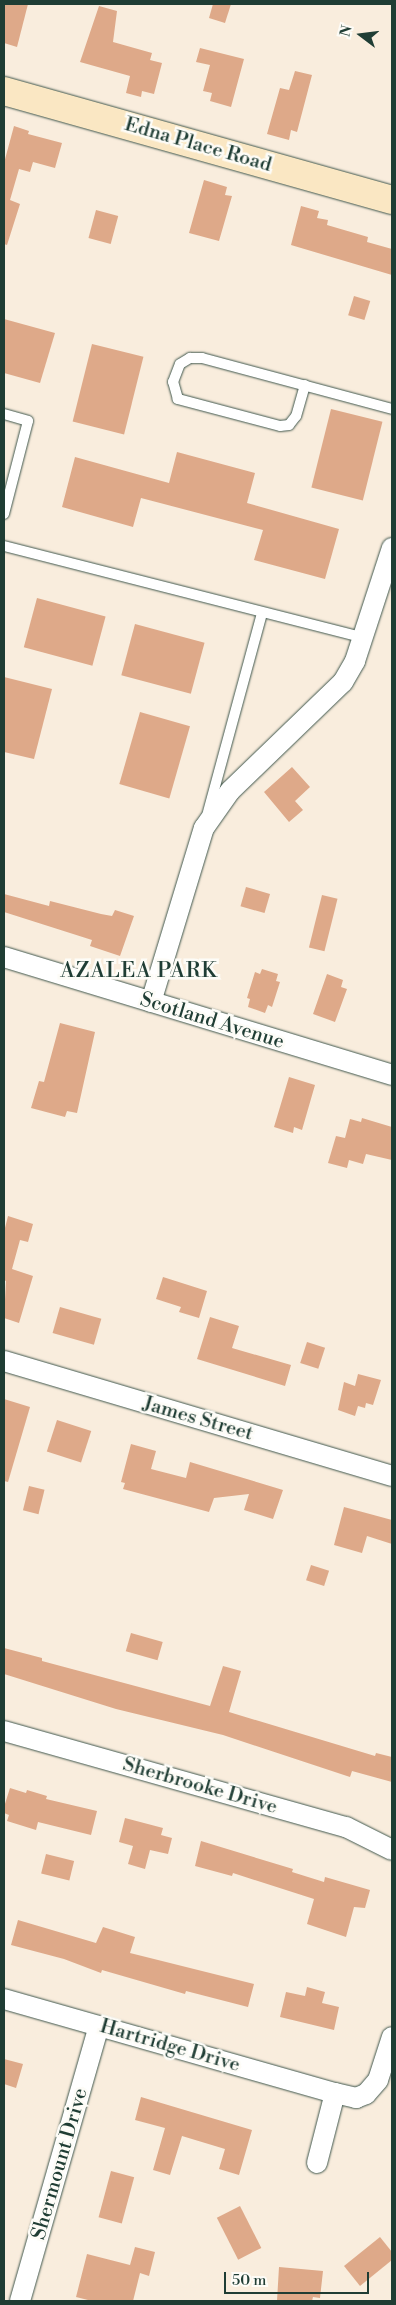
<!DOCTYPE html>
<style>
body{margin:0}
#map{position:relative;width:396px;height:2305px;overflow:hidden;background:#f9eddd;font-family:"Libre Bodoni",serif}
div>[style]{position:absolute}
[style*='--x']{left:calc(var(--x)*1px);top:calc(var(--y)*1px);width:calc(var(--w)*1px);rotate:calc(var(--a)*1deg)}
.building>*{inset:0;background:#dea989;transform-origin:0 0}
.roads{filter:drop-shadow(0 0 1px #40574d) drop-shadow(0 0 1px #40574d)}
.lane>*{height:10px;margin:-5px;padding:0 5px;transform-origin:5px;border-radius:5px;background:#fff}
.street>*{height:20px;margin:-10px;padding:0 10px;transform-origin:10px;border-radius:10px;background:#fff}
.secondary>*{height:28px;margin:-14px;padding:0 14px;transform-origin:14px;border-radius:14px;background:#fae7c3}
span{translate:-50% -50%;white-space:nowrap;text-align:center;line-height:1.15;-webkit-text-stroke:5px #fdfcf7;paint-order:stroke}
.street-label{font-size:20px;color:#1f3d34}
.neighbourhood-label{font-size:21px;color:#1f3d34;letter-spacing:1px}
.frame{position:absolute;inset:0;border:5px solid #1f3d34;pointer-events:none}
.north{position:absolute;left:336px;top:10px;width:50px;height:50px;-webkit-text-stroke:4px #fdfcf7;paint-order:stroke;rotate:285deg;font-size:14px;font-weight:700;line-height:20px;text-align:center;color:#1f3d34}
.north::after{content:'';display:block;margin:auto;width:18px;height:22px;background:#1f3d34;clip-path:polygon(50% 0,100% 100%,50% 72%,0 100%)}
.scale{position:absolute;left:224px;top:2272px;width:145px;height:22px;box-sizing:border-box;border:2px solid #1f3d34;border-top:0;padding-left:6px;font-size:15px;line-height:18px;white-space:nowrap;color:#1f3d34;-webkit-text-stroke:4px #fdfcf7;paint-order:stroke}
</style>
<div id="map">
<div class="building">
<i style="clip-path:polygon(4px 4px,28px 4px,17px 47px,4px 43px)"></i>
<i style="clip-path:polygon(213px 4px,231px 4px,225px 23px,209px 18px)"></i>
<i style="clip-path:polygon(99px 6px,117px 11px,113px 42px,152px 53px,150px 60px,162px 63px,154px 94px,142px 91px,141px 97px,126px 93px,130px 76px,80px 62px)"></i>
<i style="clip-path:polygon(200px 48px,244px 59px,231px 107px,210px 101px,212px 93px,203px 91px,210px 65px,196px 62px)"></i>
<i style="clip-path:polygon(295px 71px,312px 75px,297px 132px,291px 130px,289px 140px,267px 134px,280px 88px,289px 90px)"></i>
<i style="clip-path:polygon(14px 126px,29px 131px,28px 134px,62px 143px,55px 168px,33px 162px,30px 172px,19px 169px,10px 200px,20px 204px,7px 245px,4px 244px,4px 163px)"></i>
<i style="clip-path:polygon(204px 180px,227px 187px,225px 195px,232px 196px,219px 241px,189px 233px)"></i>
<i style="clip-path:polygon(301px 206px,319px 211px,317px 218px,328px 220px,327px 225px,368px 237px,367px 242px,392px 249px,392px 275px,291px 245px)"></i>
<i style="left:96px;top:210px;width:23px;height:29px;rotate:15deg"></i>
<i style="left:354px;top:296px;width:17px;height:20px;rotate:17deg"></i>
<i style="clip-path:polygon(4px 319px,55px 333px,40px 383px,4px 373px)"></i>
<i style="left:92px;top:344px;width:53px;height:80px;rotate:14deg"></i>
<i style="left:331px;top:409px;width:53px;height:81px;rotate:14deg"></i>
<i style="clip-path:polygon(177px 452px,255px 473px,247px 503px,339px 529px,325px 579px,254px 560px,263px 530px,141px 498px,133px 527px,62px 507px,75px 457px,169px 483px)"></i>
<i style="left:37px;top:598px;width:71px;height:51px;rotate:15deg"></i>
<i style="left:135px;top:624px;width:72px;height:53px;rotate:15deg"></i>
<i style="clip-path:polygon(4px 677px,52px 689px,34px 759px,4px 752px)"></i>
<i style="left:140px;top:712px;width:52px;height:75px;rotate:16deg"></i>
<i style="clip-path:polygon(292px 767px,310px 787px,295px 801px,303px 810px,289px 822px,264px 792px)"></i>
<i style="left:246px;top:887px;width:25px;height:20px;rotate:16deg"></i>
<i style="clip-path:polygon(4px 894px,49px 906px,50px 901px,101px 914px,112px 916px,115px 910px,134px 916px,120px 956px,90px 946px,92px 940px,4px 912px)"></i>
<i style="left:322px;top:895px;width:16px;height:54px;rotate:14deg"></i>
<i style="clip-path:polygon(262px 969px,278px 974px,276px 981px,280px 982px,272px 1007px,268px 1005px,265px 1013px,248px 1007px,250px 999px,247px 998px,255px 972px,260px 974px)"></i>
<i style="clip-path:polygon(327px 974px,343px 980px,341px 987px,347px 989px,335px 1022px,313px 1014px)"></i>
<i style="clip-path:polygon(60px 1023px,95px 1032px,77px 1113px,67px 1111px,65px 1117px,31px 1108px,39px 1081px,44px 1082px)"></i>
<i style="clip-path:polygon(289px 1077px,315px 1085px,302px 1130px,294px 1127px,293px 1133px,274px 1127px)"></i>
<i style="clip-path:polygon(362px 1118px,392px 1127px,392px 1160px,366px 1154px,363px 1164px,349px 1160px,347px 1168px,328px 1163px,336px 1136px,345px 1138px,350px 1119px,361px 1122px)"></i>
<i style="clip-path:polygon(8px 1216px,33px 1224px,28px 1242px,20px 1240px,12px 1269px,33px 1276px,19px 1323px,4px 1318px,6px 1281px,4px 1280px,4px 1232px)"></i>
<i style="clip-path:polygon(163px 1277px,207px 1291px,199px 1318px,179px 1312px,181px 1307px,156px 1299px)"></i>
<i style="left:60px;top:1307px;width:43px;height:27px;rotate:16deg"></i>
<i style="clip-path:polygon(210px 1317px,239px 1326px,232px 1348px,291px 1365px,285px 1386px,197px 1359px)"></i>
<i style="left:307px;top:1342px;width:19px;height:22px;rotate:18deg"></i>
<i style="clip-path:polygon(358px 1374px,381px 1380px,373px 1405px,366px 1403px,365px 1408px,358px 1406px,355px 1416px,338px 1410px,344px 1382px,355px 1386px)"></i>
<i style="clip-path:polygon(4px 1399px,30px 1407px,8px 1482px,4px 1481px)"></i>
<i style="left:57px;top:1420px;width:36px;height:33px;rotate:18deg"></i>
<i style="clip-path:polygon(131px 1444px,156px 1451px,151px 1469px,186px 1478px,190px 1462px,283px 1490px,273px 1519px,244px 1510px,249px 1494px,214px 1498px,209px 1512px,123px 1489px,125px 1483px,121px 1482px)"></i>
<i style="left:29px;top:1486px;width:16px;height:25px;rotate:14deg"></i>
<i style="clip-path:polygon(344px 1507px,392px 1520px,392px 1544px,367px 1536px,362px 1553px,334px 1545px)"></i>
<i style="left:311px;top:1565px;width:19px;height:16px;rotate:18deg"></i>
<i style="left:131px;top:1633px;width:33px;height:19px;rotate:16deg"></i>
<i style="clip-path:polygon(4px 1648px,42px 1658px,42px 1661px,210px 1706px,223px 1666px,241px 1671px,229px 1712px,375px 1756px,376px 1753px,392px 1757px,392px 1782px,352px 1771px,350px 1777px,223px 1735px,116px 1709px,4px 1674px)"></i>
<i style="clip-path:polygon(10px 1788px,26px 1793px,27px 1790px,47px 1796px,46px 1799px,97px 1811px,91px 1835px,38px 1822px,36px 1830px,7px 1821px,9px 1815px,4px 1813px,4px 1807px)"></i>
<i style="clip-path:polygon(125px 1818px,163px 1828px,161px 1835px,172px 1838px,168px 1854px,150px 1850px,145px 1869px,128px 1864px,133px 1846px,119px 1842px)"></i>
<i style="clip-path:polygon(201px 1841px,293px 1869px,292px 1872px,324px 1882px,325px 1877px,370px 1890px,365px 1908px,354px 1907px,346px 1937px,307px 1924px,314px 1899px,233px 1873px,232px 1876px,195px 1866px)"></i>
<i style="left:46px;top:1854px;width:29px;height:20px;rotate:14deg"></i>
<i style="clip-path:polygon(18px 1920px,96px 1943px,103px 1927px,135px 1937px,130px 1953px,254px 1984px,248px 2007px,186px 1991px,185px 1994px,102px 1970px,101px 1973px,64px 1959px,11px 1945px)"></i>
<i style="clip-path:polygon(307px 1987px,325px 1992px,322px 2003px,339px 2007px,334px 2030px,280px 2017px,286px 1992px,305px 1996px)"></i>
<i style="clip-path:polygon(4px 2059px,23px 2064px,16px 2088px,4px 2084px)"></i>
<i style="clip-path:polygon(141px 2097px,252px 2130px,239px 2175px,219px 2169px,225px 2149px,182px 2136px,170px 2175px,153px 2170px,165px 2128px,135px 2120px)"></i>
<i style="left:111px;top:2171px;width:24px;height:48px;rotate:15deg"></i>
<i style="left:240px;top:2206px;width:47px;height:26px;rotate:63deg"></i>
<i style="clip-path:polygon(380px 2237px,392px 2252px,392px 2260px,360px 2286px,344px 2266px)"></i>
<i style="clip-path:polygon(135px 2247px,155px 2252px,149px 2276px,140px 2273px,133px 2301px,92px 2301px,76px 2297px,87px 2254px,130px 2265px)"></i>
<i style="clip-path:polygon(279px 2267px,323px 2271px,320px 2298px,313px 2297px,312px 2301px,277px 2301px)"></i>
</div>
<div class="roads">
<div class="lane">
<i style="--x:305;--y:385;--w:32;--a:106"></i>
<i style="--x:296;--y:416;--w:11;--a:128"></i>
<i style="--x:289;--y:425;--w:9;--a:174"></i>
<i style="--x:280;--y:426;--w:106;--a:-165.2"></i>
<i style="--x:178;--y:399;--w:18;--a:-106"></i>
<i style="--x:173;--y:382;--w:19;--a:-69"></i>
<i style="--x:180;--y:364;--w:12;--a:-31"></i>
<i style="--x:190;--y:358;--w:12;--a:0"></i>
<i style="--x:202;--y:358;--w:197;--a:15"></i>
<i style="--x:4;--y:414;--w:25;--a:16"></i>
<i style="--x:28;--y:421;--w:96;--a:104.5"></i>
<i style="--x:4;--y:546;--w:369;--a:14.3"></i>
<i style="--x:208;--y:812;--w:206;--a:-74.8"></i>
</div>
<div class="street">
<i style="--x:4;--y:957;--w:406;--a:16.9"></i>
<i style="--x:151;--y:1002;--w:182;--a:-73.1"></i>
<i style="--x:204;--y:828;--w:45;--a:-54.9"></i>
<i style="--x:230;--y:791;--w:157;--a:-44"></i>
<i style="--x:343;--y:682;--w:24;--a:-60"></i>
<i style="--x:355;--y:661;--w:119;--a:-71.9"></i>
<i style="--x:4;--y:1361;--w:405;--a:16.5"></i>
<i style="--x:4;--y:1731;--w:355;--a:15.7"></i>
<i style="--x:346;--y:1827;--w:51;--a:26.6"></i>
<i style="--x:4;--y:1999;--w:344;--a:15.9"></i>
<i style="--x:317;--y:2163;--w:72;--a:-75.6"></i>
<i style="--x:335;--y:2093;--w:22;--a:13"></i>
<i style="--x:356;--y:2098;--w:11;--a:-22"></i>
<i style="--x:366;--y:2094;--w:18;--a:-49"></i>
<i style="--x:378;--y:2080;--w:45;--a:-72"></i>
<i style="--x:20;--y:2301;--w:286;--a:-74"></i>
</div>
<div class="secondary">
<i style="--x:4;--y:91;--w:403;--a:15.7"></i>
</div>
</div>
<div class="street-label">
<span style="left:198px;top:145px;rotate:16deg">Edna Place Road</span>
<span style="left:212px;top:1021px;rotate:17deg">Scotland Avenue</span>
<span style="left:198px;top:1419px;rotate:16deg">James Street</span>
<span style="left:200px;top:1786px;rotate:16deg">Sherbrooke Drive</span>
<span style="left:170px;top:2046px;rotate:16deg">Hartridge Drive</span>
<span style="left:60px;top:2164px;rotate:-74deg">Shermount Drive</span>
</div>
<div class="neighbourhood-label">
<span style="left:139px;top:971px">AZALEA PARK</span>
</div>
<div class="frame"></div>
<div class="north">N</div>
<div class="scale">50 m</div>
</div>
